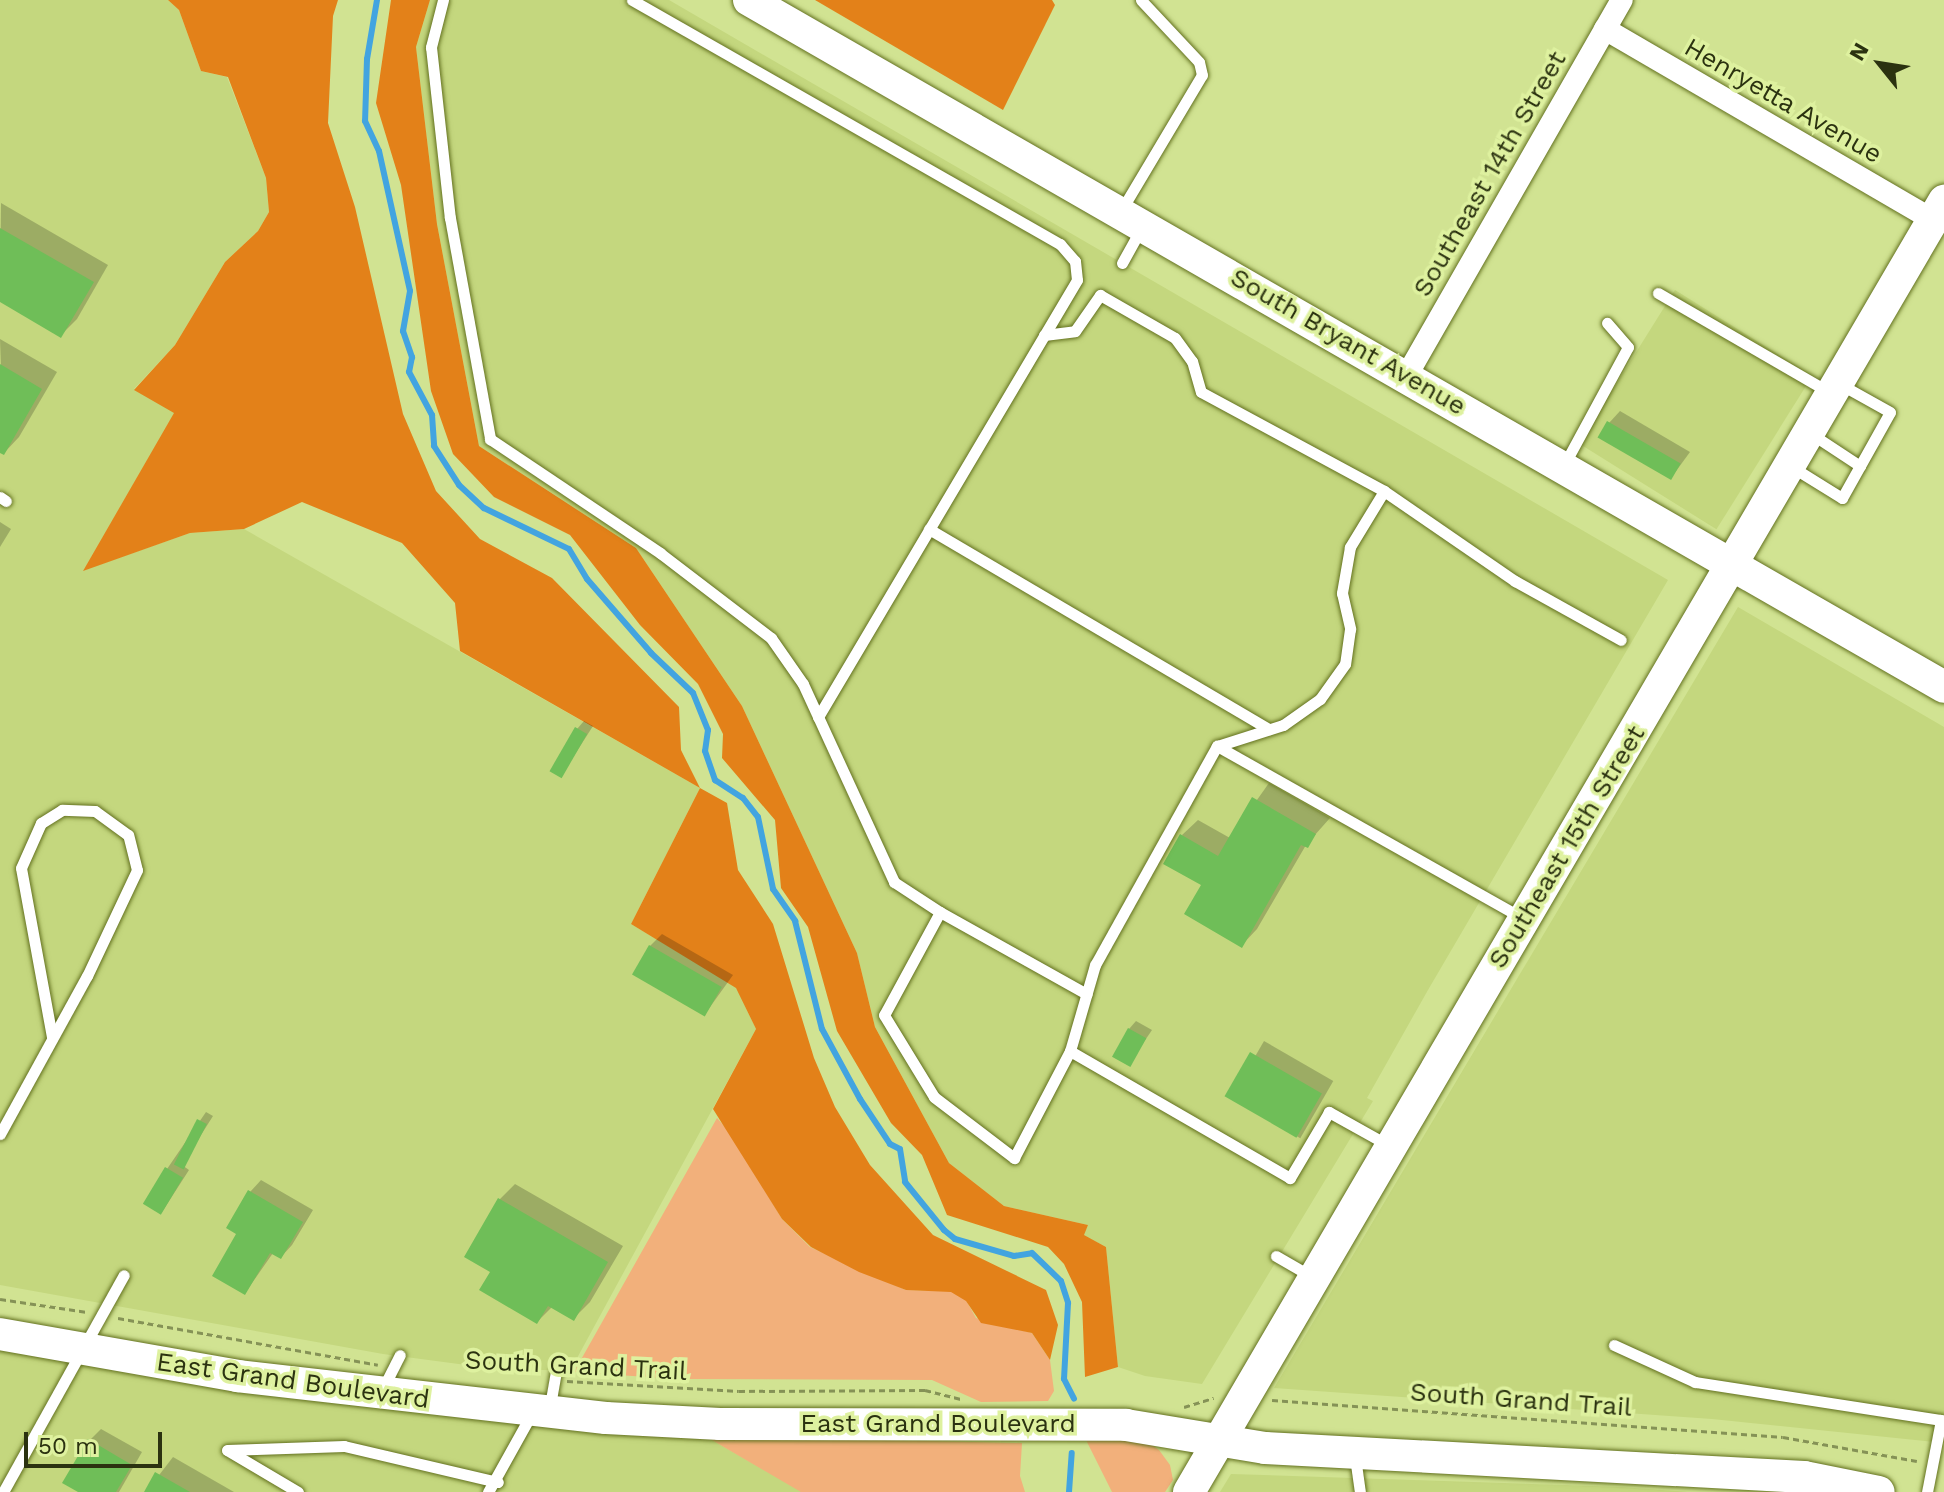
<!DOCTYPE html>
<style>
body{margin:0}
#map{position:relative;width:1944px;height:1492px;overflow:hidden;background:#d1e392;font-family:"Work Sans",sans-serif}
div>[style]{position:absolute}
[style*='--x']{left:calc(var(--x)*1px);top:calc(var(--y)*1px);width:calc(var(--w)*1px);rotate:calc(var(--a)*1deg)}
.built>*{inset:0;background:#c4d77e;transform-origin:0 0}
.green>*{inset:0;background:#f2b07b}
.forest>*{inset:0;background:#e38119}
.shadow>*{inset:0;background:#0003;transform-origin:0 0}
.stream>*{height:6px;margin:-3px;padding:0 3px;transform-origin:3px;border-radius:3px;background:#42a4e0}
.building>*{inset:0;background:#6fbe58;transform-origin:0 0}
.path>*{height:3px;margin-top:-1.5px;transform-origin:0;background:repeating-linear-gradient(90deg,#859256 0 6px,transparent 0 10px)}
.roads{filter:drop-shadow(0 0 2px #63711f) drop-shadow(0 0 2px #63711f)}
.lane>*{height:11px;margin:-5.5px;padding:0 5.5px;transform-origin:5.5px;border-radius:5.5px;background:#fff}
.street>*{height:22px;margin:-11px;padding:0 11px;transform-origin:11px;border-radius:11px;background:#fff}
.secondary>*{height:32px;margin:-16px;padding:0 16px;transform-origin:16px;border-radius:16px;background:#fff}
span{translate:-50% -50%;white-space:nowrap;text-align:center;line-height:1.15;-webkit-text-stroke:7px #def19f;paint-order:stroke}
.street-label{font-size:26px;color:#2b3210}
.north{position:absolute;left:1840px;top:24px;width:80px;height:80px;-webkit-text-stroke:6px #def19f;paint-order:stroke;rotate:300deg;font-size:22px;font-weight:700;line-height:32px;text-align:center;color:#2b3210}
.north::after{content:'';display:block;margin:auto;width:28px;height:36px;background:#2b3210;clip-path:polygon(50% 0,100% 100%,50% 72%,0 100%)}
.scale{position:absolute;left:24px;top:1432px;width:138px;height:36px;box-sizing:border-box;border:4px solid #2b3210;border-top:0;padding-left:10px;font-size:24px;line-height:28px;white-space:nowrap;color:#2b3210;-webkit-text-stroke:6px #def19f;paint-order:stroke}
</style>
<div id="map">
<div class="built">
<i style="clip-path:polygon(0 0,168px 0,179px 10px,201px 71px,227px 77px,266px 178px,269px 212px,258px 231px,225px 262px,175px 345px,134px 389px,175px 412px,84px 570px,190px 533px,244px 529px,700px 788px,631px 924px,736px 987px,756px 1029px,570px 1371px,489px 1368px,383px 1354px,0 1285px)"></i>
<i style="clip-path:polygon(430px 0,669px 0,1668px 580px,1428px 990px,1367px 1098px,1373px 1101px,1202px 1384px,1145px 1376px,1118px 1367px,1106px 1247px,1083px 1235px,1088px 1225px,1004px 1206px,949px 1163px,875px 1027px,857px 953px,742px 706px,636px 548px,479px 446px,437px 224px,416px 47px)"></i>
<i style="left:1675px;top:290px;width:162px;height:181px;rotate:32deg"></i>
<i style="clip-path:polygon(1738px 607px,1944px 727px,1944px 1443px,1712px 1419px,1274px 1388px)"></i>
<i style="clip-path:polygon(0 1345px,705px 1436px,803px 1492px,0 1492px)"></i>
<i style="clip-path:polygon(1231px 1474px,1621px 1487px,1689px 1492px,1220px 1492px)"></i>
</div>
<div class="green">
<i style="clip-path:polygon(717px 1118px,733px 1136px,782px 1219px,810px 1247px,906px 1290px,951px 1291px,966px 1300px,976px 1318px,1032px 1333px,1050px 1360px,1054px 1391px,1048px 1401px,981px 1402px,932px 1380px,676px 1379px,574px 1372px)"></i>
<i style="clip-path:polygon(705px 1436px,1022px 1443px,1020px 1476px,1025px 1492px,801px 1492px)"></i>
<i style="clip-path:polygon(1140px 1436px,1159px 1450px,1170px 1465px,1173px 1480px,1165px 1492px,1112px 1492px,1085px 1438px)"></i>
</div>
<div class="forest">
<i style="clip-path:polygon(168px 0,338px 0,333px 16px,328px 123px,355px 207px,403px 414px,436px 491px,480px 539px,552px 578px,679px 707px,681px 750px,700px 788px,727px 803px,738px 870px,773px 924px,814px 1058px,835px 1107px,870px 1165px,933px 1235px,1046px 1290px,1058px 1325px,1050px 1360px,1032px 1333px,981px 1323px,966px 1301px,951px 1292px,906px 1290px,859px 1272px,811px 1247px,782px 1219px,713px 1109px,756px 1029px,736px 988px,631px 924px,700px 788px,460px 651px,455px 603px,402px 543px,302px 502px,244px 529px,190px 533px,83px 571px,174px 413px,134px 390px,175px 345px,225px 262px,258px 231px,269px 212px,266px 178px,228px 77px,201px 71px,179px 10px)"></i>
<i style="clip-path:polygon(391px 0,430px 0,416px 47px,437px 224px,479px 446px,636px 548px,742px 706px,857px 953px,875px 1027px,949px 1163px,1004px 1206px,1088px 1225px,1084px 1235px,1106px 1247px,1118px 1367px,1085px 1377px,1082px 1302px,1064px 1264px,1048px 1247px,947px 1215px,922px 1155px,891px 1123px,837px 1031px,808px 927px,781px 888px,775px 820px,722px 758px,723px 734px,698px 684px,640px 625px,570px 535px,494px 497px,453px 454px,431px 391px,401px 185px,376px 103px)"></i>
<i style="clip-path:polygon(815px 0,1052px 0,1055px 5px,1003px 110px)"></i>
</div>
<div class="shadow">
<i style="clip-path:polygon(1px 203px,108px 265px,77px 319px,61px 335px,0 300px)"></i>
<i style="clip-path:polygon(0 339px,57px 372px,19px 437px,4px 453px)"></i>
<i style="clip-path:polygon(1620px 411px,1690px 452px,1671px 478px,1609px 423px)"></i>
<i style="clip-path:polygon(0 522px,11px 529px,0 547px)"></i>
<i style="clip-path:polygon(584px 721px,593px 726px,561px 776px,577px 729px)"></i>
<i style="clip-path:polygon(1269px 783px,1330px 818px,1306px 845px,1257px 929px,1242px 945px,1203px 885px,1182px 835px,1198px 820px,1230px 838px)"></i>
<i style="clip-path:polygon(662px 934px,733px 975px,705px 1014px,650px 946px)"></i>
<i style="clip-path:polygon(1136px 1021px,1152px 1030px,1129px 1064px,1129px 1029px)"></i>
<i style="left:1264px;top:1041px;width:80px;height:66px;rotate:30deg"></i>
<i style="clip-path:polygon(206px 1112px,213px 1116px,182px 1165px,189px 1170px,162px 1212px,167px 1169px)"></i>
<i style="clip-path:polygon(261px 1180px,313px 1210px,292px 1245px,281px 1257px,273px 1253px,245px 1293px,239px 1233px,250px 1192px)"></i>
<i style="clip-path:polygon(515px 1184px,623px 1246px,590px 1302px,574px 1318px,553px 1306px,537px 1322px,492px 1271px,500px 1199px)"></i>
<i style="clip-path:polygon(101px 1429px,142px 1452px,119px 1492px,82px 1492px,90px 1440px)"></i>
<i style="clip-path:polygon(173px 1457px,234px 1492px,146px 1492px)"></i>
</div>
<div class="stream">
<i style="--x:377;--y:0;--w:60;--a:99.6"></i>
<i style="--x:367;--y:59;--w:62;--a:91.8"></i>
<i style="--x:365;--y:121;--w:33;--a:65"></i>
<i style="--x:379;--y:151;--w:143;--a:77.5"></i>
<i style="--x:410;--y:291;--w:41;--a:99.9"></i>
<i style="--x:403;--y:331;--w:28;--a:71"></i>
<i style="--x:412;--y:357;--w:15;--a:101"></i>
<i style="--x:409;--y:372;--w:49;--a:61.9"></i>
<i style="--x:432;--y:415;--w:31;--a:86"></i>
<i style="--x:434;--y:446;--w:46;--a:57.3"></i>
<i style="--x:459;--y:485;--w:34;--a:43"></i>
<i style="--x:484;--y:508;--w:94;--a:25.8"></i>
<i style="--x:569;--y:549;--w:35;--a:59"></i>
<i style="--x:587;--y:579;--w:98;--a:49.1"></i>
<i style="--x:651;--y:653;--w:58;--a:43.6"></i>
<i style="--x:693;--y:693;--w:40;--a:68"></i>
<i style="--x:708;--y:730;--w:21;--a:98"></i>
<i style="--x:705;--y:751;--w:31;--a:71"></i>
<i style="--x:715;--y:780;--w:33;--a:33"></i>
<i style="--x:743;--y:798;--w:24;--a:52"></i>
<i style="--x:758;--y:817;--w:74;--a:78.2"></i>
<i style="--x:773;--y:889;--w:39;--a:55"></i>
<i style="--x:795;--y:921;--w:111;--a:76"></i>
<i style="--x:822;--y:1029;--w:80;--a:61.5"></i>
<i style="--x:860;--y:1099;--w:54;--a:56.3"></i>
<i style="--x:890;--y:1144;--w:11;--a:27"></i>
<i style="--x:900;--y:1149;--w:33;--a:81"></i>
<i style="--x:905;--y:1182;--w:62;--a:50.9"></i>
<i style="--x:944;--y:1230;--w:14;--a:39"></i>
<i style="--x:955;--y:1239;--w:61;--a:16.1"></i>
<i style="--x:1014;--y:1256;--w:18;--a:-9"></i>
<i style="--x:1032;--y:1253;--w:40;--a:44"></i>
<i style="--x:1061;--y:1281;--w:23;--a:72"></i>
<i style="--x:1068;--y:1303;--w:76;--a:93"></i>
<i style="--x:1064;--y:1379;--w:22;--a:63"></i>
<i style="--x:1069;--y:1492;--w:39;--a:-86"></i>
</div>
<div class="building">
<i style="clip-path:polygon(0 228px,94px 282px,61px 338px,0 302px)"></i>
<i style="clip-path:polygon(0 364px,42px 389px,4px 455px,0 453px)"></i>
<i style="left:1607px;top:421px;width:85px;height:19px;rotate:30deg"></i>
<i style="left:575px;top:727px;width:14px;height:51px;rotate:30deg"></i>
<i style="clip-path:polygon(1252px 797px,1316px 834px,1308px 848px,1301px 845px,1242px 948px,1184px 914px,1201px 885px,1163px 864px,1180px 834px,1218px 856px)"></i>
<i style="left:649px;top:945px;width:84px;height:34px;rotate:30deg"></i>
<i style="left:1128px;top:1028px;width:21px;height:33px;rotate:29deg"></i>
<i style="left:1250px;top:1052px;width:83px;height:51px;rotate:30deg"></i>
<i style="left:197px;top:1119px;width:11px;height:51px;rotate:27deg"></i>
<i style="left:165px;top:1167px;width:21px;height:43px;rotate:31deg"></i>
<i style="clip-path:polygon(248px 1190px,303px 1222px,281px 1259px,270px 1253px,245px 1295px,212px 1276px,236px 1234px,226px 1228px)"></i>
<i style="clip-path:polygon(498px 1198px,608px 1262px,574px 1321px,548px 1306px,537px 1324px,479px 1290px,490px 1272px,464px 1257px)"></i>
<i style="clip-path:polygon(88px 1439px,132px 1465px,116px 1492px,78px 1492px,62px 1483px)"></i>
<i style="clip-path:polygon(155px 1472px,190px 1492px,144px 1492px)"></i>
</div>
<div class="path">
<i style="--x:0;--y:1299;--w:88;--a:8.5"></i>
<i style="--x:118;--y:1318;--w:264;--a:10.2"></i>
<i style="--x:567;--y:1381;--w:172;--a:3.3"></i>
<i style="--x:739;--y:1391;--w:186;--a:-0.3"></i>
<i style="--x:925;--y:1390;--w:38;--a:14"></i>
<i style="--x:1272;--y:1400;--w:512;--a:4.14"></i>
<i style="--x:1783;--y:1437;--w:136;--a:10.2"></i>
<i style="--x:1184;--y:1407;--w:31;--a:-17"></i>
</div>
<div class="roads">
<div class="lane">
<i style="--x:443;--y:0;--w:49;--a:104.3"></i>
<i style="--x:431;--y:47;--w:172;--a:83.7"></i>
<i style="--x:450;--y:218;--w:225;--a:79.7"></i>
<i style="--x:490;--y:439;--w:205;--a:33.8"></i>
<i style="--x:660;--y:553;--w:140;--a:37.4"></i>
<i style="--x:771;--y:638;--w:56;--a:55.2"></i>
<i style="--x:803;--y:684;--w:218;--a:65.3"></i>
<i style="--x:894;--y:882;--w:55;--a:33.1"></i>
<i style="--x:940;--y:912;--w:117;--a:118.5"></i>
<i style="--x:884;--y:1015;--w:96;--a:58.6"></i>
<i style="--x:934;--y:1097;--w:101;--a:37.3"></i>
<i style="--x:1014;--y:1158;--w:121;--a:-62.4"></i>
<i style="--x:632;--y:0;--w:493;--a:29.7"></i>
<i style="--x:1060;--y:244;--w:23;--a:49"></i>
<i style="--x:1075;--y:261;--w:19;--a:84"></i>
<i style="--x:1077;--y:280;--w:508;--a:120.65"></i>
<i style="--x:1122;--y:209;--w:156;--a:-59.2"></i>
<i style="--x:1202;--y:75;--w:13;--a:-103"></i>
<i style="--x:1199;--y:62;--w:85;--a:-133.1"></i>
<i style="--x:1122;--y:263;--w:39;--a:-61"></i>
<i style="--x:1658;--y:293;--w:198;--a:30.1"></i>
<i style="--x:1044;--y:335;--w:31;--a:-7"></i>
<i style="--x:1075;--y:331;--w:44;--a:-55.2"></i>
<i style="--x:1100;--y:295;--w:86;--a:29.8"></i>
<i style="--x:1175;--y:338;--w:29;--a:54"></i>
<i style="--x:1192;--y:361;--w:32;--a:74"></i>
<i style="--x:1201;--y:392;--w:208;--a:28.4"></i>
<i style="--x:1384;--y:491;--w:66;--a:121.3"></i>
<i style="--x:1350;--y:547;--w:47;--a:99.9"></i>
<i style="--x:1342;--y:593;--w:37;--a:77"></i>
<i style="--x:1350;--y:629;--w:35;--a:98"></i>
<i style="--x:1345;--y:664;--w:43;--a:125.5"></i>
<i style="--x:1320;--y:699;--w:45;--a:144.9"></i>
<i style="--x:1283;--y:725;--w:69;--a:162.3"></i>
<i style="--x:1810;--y:433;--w:60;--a:33.4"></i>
<i style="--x:1564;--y:465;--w:134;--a:-61.5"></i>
<i style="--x:1628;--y:347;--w:32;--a:-131"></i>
<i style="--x:1792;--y:467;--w:59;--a:31.8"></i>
<i style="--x:1842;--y:498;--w:98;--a:-60.8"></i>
<i style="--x:1890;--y:412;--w:57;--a:-150.8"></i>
<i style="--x:1384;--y:491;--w:159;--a:34.5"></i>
<i style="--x:1515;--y:581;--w:121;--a:29.1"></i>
<i style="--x:0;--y:497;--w:7;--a:34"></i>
<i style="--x:929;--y:529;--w:394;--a:30.5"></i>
<i style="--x:940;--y:912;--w:168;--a:29.2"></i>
<i style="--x:0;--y:1134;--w:180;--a:-61.2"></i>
<i style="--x:87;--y:976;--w:117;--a:-64.7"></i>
<i style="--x:137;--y:870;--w:36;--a:-104"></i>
<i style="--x:128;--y:835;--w:41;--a:-144"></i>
<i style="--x:95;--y:811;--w:33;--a:-178"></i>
<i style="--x:62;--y:810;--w:25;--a:148"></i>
<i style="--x:41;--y:823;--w:49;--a:114"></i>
<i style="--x:21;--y:868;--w:172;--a:79.6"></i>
<i style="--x:1388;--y:1145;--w:68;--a:-150.8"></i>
<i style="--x:1329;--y:1112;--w:77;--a:120.6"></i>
<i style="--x:1290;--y:1178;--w:254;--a:-150"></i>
<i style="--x:1070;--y:1051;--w:90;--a:-73.8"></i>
<i style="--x:1095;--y:965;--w:251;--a:-60.9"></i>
<i style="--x:1217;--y:746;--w:348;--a:29.4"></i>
<i style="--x:1276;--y:1256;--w:39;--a:30"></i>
<i style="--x:1614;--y:1345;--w:89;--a:24.6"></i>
<i style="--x:1695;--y:1382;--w:249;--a:8.8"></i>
<i style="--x:1941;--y:1420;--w:73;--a:101"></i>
<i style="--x:382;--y:1390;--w:39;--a:-63"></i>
<i style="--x:549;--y:1411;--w:40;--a:-80"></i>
<i style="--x:1355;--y:1457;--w:35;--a:82"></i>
<i style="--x:3;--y:1492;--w:248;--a:-60.9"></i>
<i style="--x:298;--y:1492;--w:82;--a:-149.4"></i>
<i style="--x:227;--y:1450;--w:117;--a:-2"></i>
<i style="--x:344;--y:1446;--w:158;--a:13.2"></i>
<i style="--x:488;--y:1492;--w:93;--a:-60.9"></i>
</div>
<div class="street">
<i style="--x:1605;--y:29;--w:380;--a:30.2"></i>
<i style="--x:1407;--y:375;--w:432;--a:-60.2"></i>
</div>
<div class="secondary">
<i style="--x:749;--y:0;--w:1378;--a:29.89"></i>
<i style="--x:0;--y:1334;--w:241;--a:10"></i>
<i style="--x:237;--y:1376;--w:371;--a:6.5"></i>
<i style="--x:606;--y:1418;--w:114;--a:3"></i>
<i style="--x:720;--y:1424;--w:406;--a:0.1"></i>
<i style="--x:1126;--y:1425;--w:141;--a:9.4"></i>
<i style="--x:1265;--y:1448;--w:540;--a:3.08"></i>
<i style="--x:1804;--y:1477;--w:76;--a:11.3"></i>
<i style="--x:1189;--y:1492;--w:1496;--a:-59.68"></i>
</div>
</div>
<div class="street-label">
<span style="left:1783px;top:101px;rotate:30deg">Henryetta Avenue</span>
<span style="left:1490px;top:174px;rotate:-60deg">Southeast 14th Street</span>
<span style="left:1348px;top:342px;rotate:30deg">South Bryant Avenue</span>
<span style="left:1567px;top:847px;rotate:-59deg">Southeast 15th Street</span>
<span style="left:576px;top:1366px;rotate:3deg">South Grand Trail</span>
<span style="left:293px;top:1381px;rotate:8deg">East Grand Boulevard</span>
<span style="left:1521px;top:1400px;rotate:4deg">South Grand Trail</span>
<span style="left:938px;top:1424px">East Grand Boulevard</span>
</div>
<div class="north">N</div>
<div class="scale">50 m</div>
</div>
